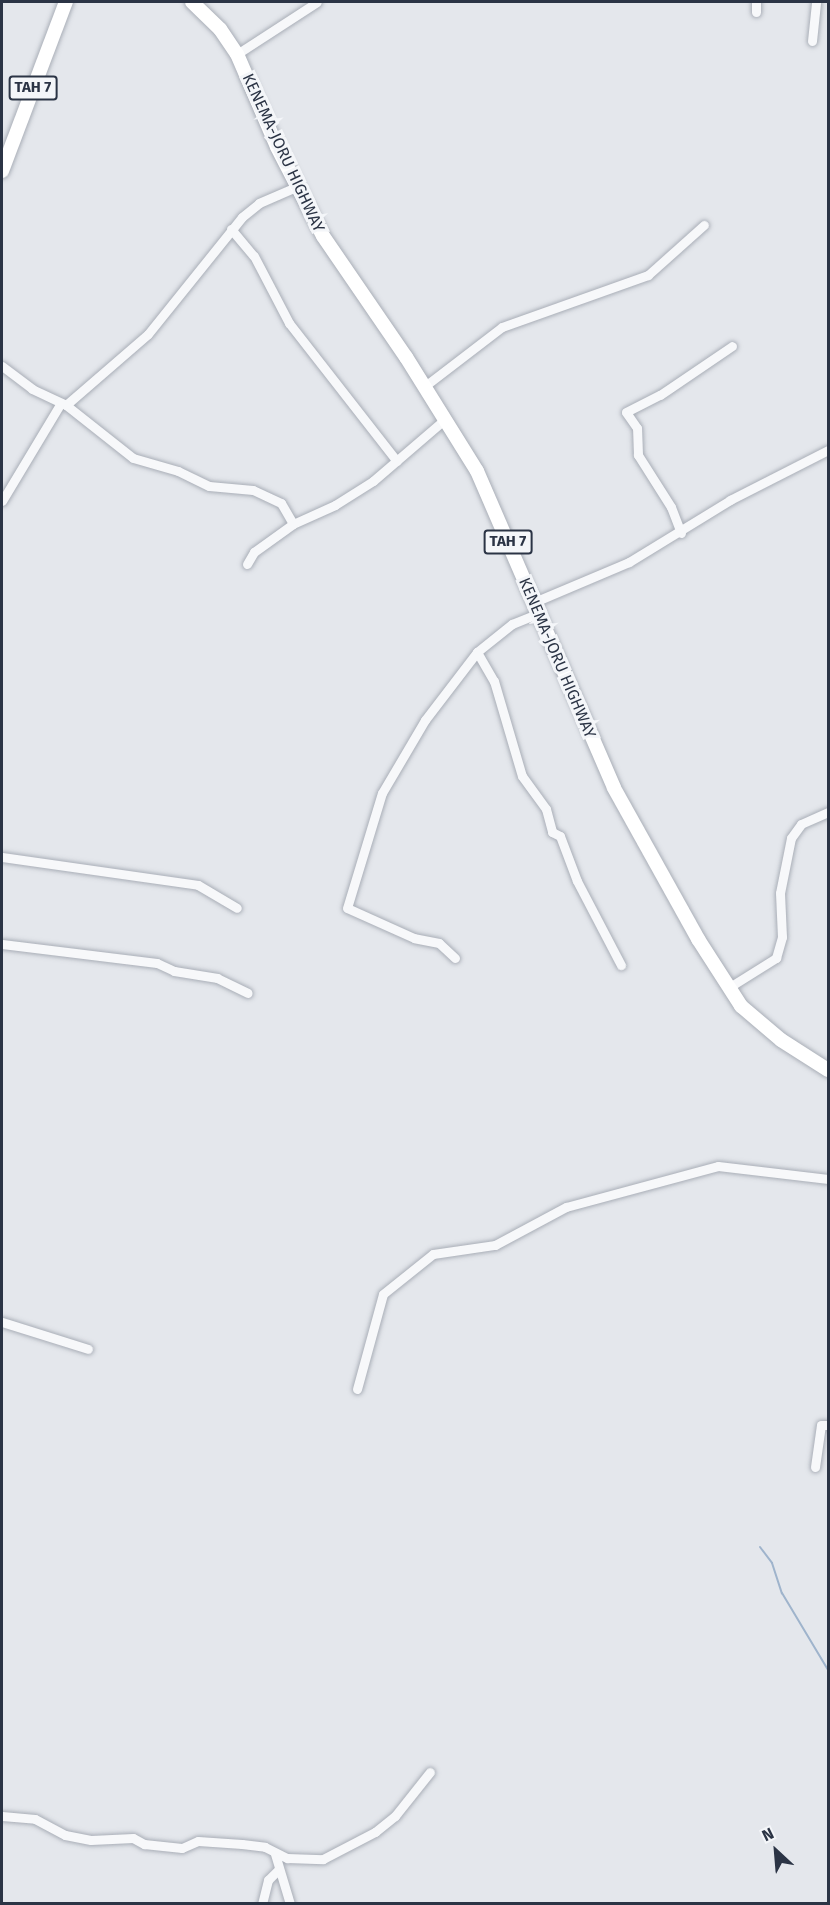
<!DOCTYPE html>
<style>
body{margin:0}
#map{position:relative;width:830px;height:1905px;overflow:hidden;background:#e4e7ec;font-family:"Fira Sans",sans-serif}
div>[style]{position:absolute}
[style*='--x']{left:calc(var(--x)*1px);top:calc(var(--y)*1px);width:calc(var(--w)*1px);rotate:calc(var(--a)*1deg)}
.stream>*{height:2px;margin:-1px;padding:0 1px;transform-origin:1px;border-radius:1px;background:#9fb4cc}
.roads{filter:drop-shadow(0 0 2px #a9aeb7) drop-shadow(0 0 2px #a9aeb7)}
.minor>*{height:9px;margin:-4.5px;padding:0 4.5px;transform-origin:4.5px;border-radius:4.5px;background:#f7f8fa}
.highway>*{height:14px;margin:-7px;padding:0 7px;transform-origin:7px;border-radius:7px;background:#fff}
span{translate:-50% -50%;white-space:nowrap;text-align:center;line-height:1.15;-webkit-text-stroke:6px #f4f6f9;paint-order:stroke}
.shield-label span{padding:2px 4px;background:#f4f6f9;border:2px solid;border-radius:4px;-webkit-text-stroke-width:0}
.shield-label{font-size:15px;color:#2b3445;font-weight:700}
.street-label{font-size:16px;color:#2b3445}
.frame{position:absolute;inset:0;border:3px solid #2b3445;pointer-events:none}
.north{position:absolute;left:746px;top:1821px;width:60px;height:60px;-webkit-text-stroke:4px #f4f6f9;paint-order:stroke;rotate:334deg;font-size:16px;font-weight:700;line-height:24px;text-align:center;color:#2b3445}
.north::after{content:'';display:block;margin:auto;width:21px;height:27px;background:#2b3445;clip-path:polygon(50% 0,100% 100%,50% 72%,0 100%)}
</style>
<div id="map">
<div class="stream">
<i style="--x:760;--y:1547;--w:20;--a:53"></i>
<i style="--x:772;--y:1563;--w:32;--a:72"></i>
<i style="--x:782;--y:1593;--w:90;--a:59.1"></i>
</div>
<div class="roads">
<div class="minor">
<i style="--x:756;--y:2;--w:10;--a:90"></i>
<i style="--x:812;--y:41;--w:39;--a:-84"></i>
<i style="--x:237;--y:54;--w:95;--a:-33"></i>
<i style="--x:231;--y:229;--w:35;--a:50"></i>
<i style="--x:254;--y:256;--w:76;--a:62.4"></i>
<i style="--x:289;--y:323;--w:175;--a:52"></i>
<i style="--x:2;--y:366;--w:38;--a:37"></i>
<i style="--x:32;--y:389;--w:38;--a:25"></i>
<i style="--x:66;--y:405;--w:108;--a:-40.9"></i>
<i style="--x:148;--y:334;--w:150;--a:-51.2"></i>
<i style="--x:242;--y:217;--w:22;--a:-39"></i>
<i style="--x:259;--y:203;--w:40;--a:-23.4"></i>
<i style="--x:425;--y:386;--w:97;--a:-37.5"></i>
<i style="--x:502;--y:327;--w:155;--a:-19.6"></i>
<i style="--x:648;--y:275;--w:75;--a:-41.8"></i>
<i style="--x:66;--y:405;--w:85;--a:38.3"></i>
<i style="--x:133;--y:458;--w:47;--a:16.1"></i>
<i style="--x:178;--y:471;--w:34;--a:26"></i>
<i style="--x:209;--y:486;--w:44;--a:5.2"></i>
<i style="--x:253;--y:490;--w:31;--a:25"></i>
<i style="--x:281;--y:503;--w:24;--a:60"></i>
<i style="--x:2;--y:501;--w:114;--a:-59"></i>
<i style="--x:681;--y:533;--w:28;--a:-111"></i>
<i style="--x:671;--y:507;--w:62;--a:-122.4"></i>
<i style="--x:638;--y:455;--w:27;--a:-92"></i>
<i style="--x:637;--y:428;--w:19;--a:-125"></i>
<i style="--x:626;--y:412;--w:38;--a:-27"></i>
<i style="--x:660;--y:395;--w:87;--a:-34.2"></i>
<i style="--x:247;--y:564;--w:14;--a:-60"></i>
<i style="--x:254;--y:552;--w:48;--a:-35.7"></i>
<i style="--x:293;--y:524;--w:46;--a:-24.3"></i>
<i style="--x:335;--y:505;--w:45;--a:-32.3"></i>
<i style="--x:373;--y:481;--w:95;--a:-40.7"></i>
<i style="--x:532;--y:603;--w:105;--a:-22.9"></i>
<i style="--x:629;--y:562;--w:119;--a:-31.5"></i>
<i style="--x:730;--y:500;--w:110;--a:-27"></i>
<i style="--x:477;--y:652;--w:34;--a:60"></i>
<i style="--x:494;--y:681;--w:99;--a:73.6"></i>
<i style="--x:522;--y:776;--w:41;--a:54"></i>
<i style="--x:546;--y:809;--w:24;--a:75"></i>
<i style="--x:552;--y:832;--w:9;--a:27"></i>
<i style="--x:560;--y:836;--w:48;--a:69.3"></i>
<i style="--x:577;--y:881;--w:95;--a:62.4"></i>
<i style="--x:2;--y:857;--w:198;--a:8.1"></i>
<i style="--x:198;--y:885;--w:45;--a:30.5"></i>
<i style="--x:2;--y:944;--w:156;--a:7"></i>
<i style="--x:157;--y:963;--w:19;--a:25"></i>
<i style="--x:174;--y:971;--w:44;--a:9.2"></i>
<i style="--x:217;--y:978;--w:34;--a:26"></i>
<i style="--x:455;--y:958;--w:22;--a:-137"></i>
<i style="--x:439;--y:943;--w:25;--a:-169"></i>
<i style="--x:414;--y:938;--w:73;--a:-155.9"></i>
<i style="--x:347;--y:908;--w:120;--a:-73.1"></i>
<i style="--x:382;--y:793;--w:85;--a:-59.5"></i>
<i style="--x:425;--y:720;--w:86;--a:-52.6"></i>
<i style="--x:477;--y:652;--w:45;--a:-38.7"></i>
<i style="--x:512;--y:624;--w:27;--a:-22"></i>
<i style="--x:728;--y:988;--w:57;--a:-32"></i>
<i style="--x:776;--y:958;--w:22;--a:-74"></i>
<i style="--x:782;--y:937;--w:44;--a:-92.6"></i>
<i style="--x:780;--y:893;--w:56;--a:-78.7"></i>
<i style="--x:791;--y:838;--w:17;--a:-54"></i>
<i style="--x:801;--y:824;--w:30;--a:-24"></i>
<i style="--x:2;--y:1322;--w:90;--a:17.4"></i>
<i style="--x:357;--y:1389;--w:98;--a:-74.7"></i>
<i style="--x:383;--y:1294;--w:64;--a:-38.7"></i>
<i style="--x:433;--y:1254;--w:63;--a:-8.3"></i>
<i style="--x:495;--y:1245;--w:81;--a:-28.2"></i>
<i style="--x:566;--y:1207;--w:157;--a:-15.1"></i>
<i style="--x:718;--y:1166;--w:111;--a:6.7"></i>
<i style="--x:815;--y:1467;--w:42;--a:-81.9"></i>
<i style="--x:821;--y:1425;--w:7;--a:0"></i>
<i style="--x:2;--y:1816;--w:33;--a:5"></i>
<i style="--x:35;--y:1819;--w:34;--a:28"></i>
<i style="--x:65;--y:1835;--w:26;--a:11"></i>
<i style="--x:91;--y:1840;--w:42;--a:-2.7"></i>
<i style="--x:133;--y:1838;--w:13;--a:29"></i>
<i style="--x:144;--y:1844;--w:38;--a:6"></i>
<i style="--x:182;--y:1848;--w:17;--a:-24"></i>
<i style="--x:198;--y:1841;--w:44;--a:3.9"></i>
<i style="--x:242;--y:1844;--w:23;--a:7"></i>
<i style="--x:265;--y:1847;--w:25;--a:27"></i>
<i style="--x:287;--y:1858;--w:36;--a:2"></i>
<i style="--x:323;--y:1859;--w:59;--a:-27.4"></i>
<i style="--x:375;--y:1832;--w:26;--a:-39"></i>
<i style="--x:395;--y:1816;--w:56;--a:-51.5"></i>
<i style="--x:275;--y:1854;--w:52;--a:73.3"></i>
<i style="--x:262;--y:1904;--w:25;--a:-76"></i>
<i style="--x:268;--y:1880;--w:14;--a:-45"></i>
</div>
<div class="highway">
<i style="--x:192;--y:2;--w:39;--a:44"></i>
<i style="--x:220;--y:29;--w:30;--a:56"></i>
<i style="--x:237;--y:54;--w:101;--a:66.7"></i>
<i style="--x:277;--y:147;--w:100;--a:62.7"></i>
<i style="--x:323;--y:236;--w:147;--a:55.6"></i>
<i style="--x:406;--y:357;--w:134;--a:58.1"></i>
<i style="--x:477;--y:471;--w:345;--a:66.6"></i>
<i style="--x:614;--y:788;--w:173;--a:60.9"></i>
<i style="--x:698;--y:939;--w:80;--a:57.3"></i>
<i style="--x:741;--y:1006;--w:52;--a:40.4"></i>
<i style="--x:781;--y:1040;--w:56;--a:32.6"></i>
<i style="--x:2;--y:171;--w:181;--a:-69.3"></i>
</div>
</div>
<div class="shield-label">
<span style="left:33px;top:88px">TAH 7</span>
<span style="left:508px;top:542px">TAH 7</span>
</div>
<div class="street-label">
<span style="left:283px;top:153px;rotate:65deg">KENEMA-JORU HIGHWAY</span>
<span style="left:557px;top:658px;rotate:67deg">KENEMA-JORU HIGHWAY</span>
</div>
<div class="frame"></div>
<div class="north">N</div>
</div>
